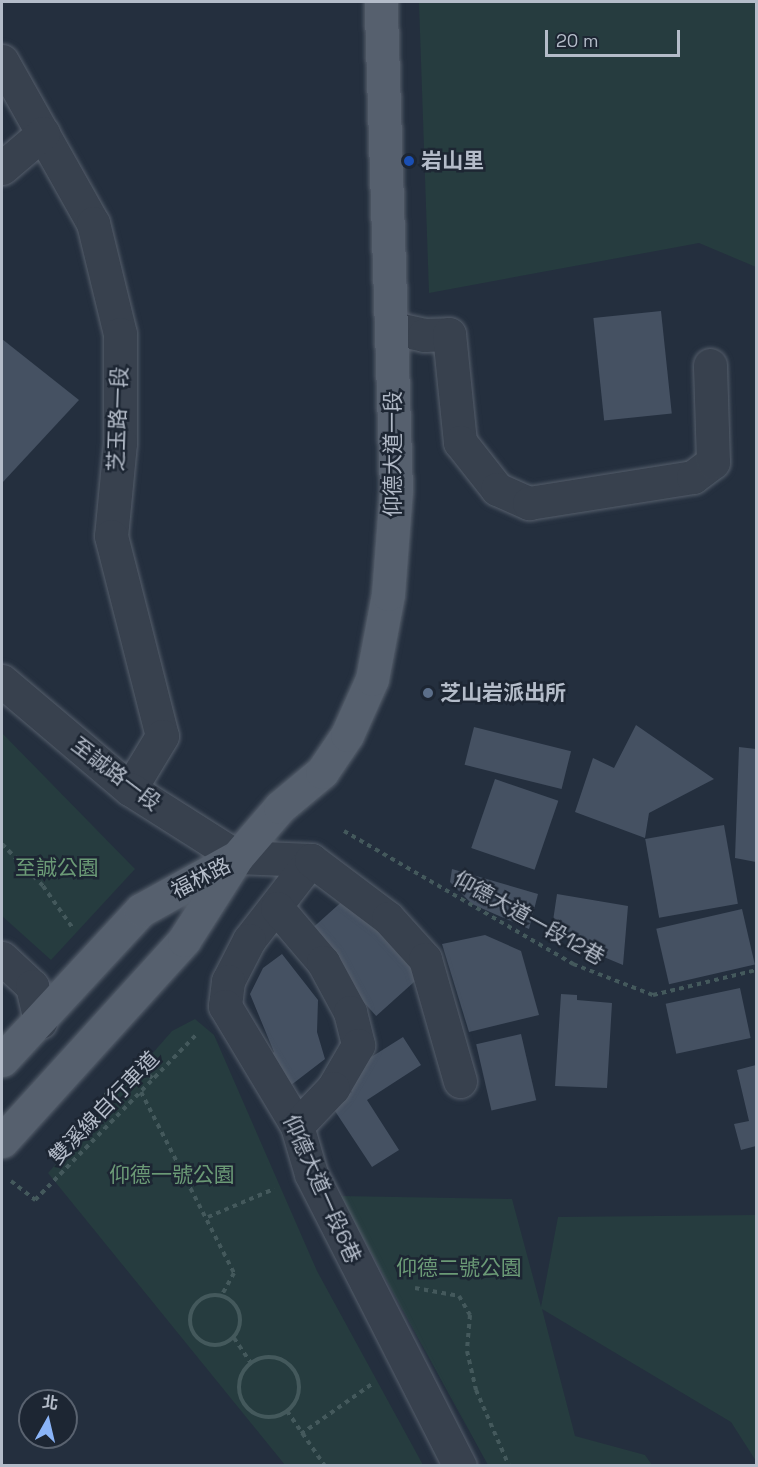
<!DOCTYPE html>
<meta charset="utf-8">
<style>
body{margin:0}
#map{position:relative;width:758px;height:1467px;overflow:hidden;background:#242f3e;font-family:"Space Grotesk","Noto Sans TC",sans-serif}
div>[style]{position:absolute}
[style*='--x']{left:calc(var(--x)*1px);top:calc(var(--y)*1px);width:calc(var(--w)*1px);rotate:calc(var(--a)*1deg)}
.green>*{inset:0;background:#263c3f}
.building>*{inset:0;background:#455162;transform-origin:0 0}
.path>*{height:4px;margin-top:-2px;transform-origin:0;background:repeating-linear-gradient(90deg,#44595c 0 4.5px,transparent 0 9px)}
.path>.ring{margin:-2px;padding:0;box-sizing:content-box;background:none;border:4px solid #44595c;border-radius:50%}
.roads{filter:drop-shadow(0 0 2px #565f6c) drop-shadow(0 0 2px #565f6c)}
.minor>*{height:33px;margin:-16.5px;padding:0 16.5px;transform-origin:16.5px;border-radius:16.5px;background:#38414e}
.major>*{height:33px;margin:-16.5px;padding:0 16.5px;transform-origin:16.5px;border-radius:16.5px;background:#56606e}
.dots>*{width:16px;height:16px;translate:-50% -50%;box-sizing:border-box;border:3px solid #1d2633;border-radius:50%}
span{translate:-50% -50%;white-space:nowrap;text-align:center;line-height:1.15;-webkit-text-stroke:5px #1d2633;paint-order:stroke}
.poi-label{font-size:21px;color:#b4bcc9;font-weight:700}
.left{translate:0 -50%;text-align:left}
.street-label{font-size:21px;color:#b4bcc9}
.park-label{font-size:21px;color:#6b9a76}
.frame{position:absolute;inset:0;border:3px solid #b4bcc9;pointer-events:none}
.north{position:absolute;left:18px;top:1389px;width:60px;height:60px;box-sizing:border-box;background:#1d2633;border:2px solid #59626f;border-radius:50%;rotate:8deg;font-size:16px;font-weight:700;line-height:24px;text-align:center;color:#b4bcc9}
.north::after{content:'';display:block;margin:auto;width:21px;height:27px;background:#8ab4f8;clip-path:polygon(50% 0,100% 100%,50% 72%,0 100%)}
.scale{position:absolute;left:545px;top:30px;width:135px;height:27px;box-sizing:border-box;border:3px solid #b4bcc9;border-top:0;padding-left:8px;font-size:18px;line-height:21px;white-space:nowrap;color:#b4bcc9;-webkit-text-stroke:4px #1d2633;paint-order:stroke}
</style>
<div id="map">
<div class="green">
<i style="clip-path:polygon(756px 2px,756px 267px,699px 243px,429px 293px,419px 3px)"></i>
<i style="clip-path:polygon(2px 733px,135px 869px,51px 960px,2px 916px)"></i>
<i style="clip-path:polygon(195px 1019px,214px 1035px,317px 1271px,423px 1465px,285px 1465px,48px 1173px,172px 1031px)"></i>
<i style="clip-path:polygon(340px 1196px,512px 1199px,541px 1307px,558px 1217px,756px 1215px,756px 1461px,731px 1422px,542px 1309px,575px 1436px,645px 1455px,652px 1465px,488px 1465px)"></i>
</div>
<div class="building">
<i style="left:661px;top:311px;width:103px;height:68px;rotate:84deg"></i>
<i style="clip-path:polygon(2px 339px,79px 400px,2px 483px)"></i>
<i style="clip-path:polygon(636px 725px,714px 779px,649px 813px,645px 838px,575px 812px,593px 758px,614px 768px)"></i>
<i style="left:474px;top:727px;width:100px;height:39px;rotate:14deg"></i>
<i style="clip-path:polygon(739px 747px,756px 749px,756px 862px,735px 858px)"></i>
<i style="left:495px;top:779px;width:67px;height:73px;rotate:19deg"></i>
<i style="left:724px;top:825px;width:80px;height:80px;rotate:80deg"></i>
<i style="clip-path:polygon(452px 869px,538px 894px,529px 929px,472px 904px,450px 882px)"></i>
<i style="clip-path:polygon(557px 894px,628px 906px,623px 965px,582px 948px,583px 940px,551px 934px)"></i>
<i style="left:347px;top:897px;width:108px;height:58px;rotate:48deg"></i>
<i style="left:742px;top:909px;width:57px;height:88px;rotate:77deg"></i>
<i style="clip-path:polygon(485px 935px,521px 951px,539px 1015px,469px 1032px,442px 944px)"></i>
<i style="clip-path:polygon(282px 954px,318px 1000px,317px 1032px,325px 1059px,282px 1092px,263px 1060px,274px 1052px,250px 994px,263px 968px)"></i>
<i style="left:740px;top:988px;width:51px;height:76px;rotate:78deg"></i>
<i style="clip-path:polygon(561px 994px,577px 995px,577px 1000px,612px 1003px,607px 1088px,555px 1086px)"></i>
<i style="left:521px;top:1034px;width:68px;height:46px;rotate:77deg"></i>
<i style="clip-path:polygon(403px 1037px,421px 1065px,367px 1100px,399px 1150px,372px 1167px,331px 1105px,352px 1092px,341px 1076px)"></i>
<i style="clip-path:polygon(756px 1065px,756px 1146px,741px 1150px,734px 1124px,749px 1121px,737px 1070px)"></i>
</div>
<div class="path">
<i style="--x:344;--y:831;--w:265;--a:30.1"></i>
<i style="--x:573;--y:964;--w:86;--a:21.2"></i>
<i style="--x:653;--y:995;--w:106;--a:-13.6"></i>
<i style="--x:2;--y:844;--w:59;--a:45.7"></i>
<i style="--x:43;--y:886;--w:50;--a:54.7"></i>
<i style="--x:141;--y:1092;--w:203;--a:62.8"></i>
<i style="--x:234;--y:1273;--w:26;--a:119"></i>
<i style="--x:80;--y:1122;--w:81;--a:-46.5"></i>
<i style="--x:136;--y:1063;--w:23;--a:43"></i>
<i style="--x:11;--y:1181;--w:31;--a:38"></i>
<i style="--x:35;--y:1200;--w:232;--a:-45.7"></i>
<i style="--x:208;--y:1217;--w:72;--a:-23"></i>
<i style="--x:415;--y:1288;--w:45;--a:10.3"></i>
<i style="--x:459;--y:1296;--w:22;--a:60"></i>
<i style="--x:470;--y:1315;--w:36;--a:95"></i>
<i style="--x:467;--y:1351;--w:40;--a:77"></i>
<i style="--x:476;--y:1390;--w:83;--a:66.5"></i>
<i class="ring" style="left:190px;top:1295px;width:46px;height:46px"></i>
<i style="--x:234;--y:1338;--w:30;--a:56"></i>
<i class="ring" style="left:239px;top:1357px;width:56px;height:56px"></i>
<i style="--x:287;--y:1411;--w:67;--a:55.4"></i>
<i style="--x:301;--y:1434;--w:87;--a:-35.2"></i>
</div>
<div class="roads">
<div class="minor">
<i style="--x:2;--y:61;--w:186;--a:60.7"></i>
<i style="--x:93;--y:223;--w:114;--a:76.3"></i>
<i style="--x:120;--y:334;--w:109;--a:90"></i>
<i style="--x:120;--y:443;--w:93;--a:95.5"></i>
<i style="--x:111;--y:536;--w:206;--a:75.7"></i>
<i style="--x:162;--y:736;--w:62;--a:121.1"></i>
<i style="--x:2;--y:168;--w:54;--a:-40.5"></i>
<i style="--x:392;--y:328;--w:33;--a:12"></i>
<i style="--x:424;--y:335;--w:25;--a:-2"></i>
<i style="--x:449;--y:334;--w:109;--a:84.2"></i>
<i style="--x:460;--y:442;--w:60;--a:51.8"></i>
<i style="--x:497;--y:489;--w:35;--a:24"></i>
<i style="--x:529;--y:503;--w:166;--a:-9"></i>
<i style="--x:693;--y:477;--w:25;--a:-37"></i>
<i style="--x:713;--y:462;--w:97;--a:-91.8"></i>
<i style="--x:2;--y:681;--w:167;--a:40.2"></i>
<i style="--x:130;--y:789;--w:127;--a:32.4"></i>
<i style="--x:237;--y:857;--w:74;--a:2.3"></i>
<i style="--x:311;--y:860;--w:101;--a:127.8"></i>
<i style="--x:249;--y:940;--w:46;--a:117.1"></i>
<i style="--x:228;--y:981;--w:25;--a:97"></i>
<i style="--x:225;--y:1006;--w:140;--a:59"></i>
<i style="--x:297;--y:1126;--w:50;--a:73.7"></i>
<i style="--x:311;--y:1174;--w:328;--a:63"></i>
<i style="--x:311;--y:860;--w:96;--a:37"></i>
<i style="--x:388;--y:918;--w:55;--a:47.9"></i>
<i style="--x:425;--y:959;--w:127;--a:74"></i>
<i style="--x:277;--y:908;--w:71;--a:49.6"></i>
<i style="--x:323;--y:962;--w:57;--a:61.6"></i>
<i style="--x:350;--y:1012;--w:34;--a:76"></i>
<i style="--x:358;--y:1045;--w:50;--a:120.2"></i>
<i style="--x:333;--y:1088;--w:52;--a:133.5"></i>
<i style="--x:2;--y:958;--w:41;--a:43"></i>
<i style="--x:32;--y:986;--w:37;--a:77"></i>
</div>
<div class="major">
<i style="--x:2;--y:1060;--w:205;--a:-47.2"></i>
<i style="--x:141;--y:910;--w:105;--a:-29"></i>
<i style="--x:2;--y:1141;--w:271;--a:-47.8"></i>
<i style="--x:184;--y:940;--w:98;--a:-57.4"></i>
<i style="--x:237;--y:857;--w:66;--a:-49.3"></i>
<i style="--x:280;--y:807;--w:55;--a:-39.8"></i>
<i style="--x:322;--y:772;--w:45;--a:-56"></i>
<i style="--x:347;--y:735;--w:61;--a:-65.9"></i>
<i style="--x:372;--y:679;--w:86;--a:-79.3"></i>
<i style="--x:388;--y:594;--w:104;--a:-85.6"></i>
<i style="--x:396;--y:490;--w:488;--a:-91.8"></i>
</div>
</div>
<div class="dots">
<i style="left:409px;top:161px;background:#1a4fb4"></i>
<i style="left:428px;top:693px;background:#5c6f8a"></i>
</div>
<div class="poi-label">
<span class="left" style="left:421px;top:161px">岩山里</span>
<span class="left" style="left:440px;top:693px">芝山岩派出所</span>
</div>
<div class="street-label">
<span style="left:118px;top:419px;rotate:-88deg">芝玉路一段</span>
<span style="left:393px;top:454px;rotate:-90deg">仰德大道一段</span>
<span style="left:116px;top:774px;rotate:37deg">至誠路一段</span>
<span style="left:201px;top:878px;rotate:-27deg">福林路</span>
<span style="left:529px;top:918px;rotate:29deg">仰德大道一段12巷</span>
<span style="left:104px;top:1108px;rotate:-46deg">雙溪線自行車道</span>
<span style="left:322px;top:1189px;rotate:66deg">仰德大道一段6巷</span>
</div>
<div class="park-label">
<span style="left:57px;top:868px">至誠公園</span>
<span style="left:172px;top:1175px">仰德一號公園</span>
<span style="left:459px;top:1268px">仰德二號公園</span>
</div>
<div class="frame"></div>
<div class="north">北</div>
<div class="scale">20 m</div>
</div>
